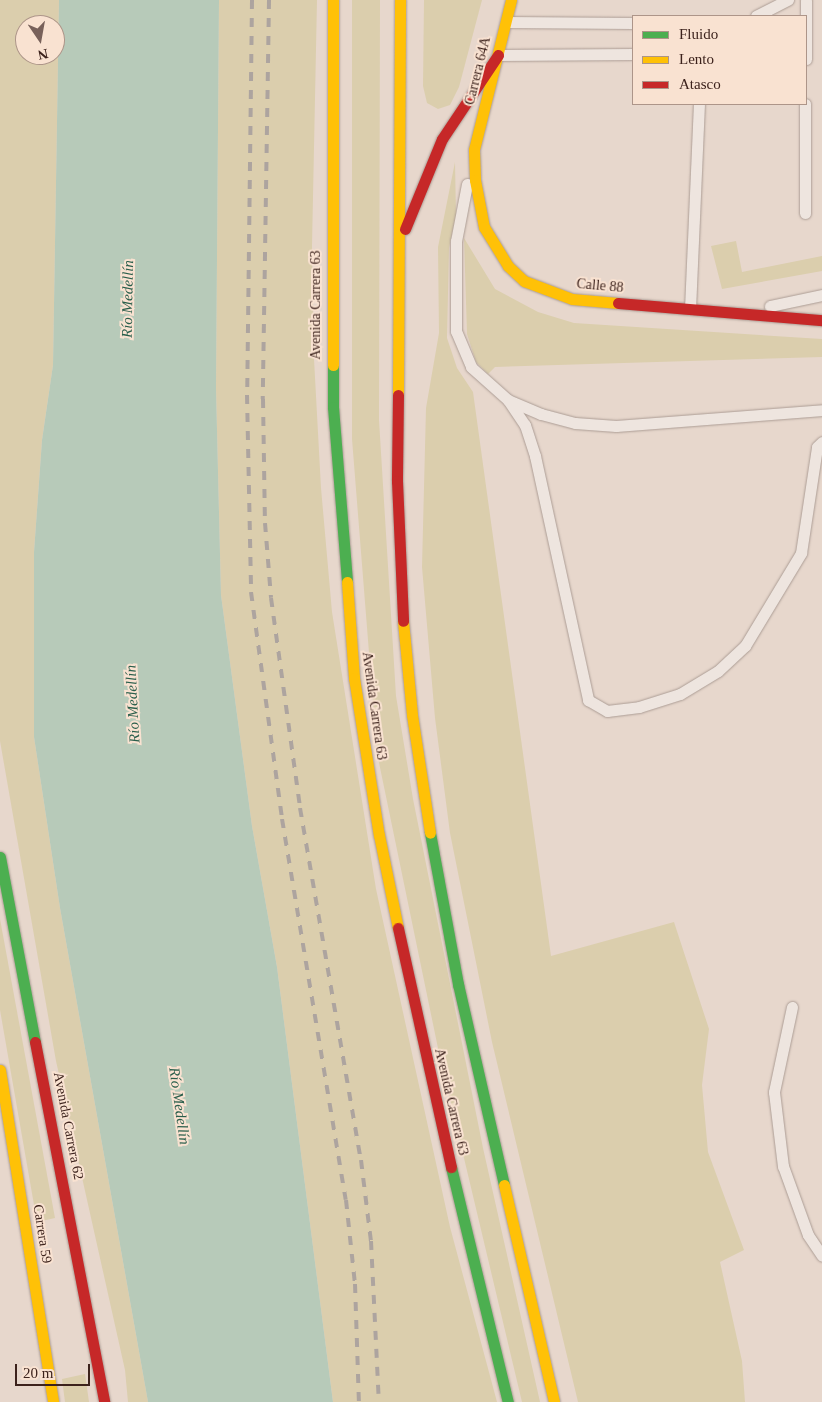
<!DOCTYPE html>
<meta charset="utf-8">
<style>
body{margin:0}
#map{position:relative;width:822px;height:1402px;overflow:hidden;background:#e7d7cc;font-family:Georgia,serif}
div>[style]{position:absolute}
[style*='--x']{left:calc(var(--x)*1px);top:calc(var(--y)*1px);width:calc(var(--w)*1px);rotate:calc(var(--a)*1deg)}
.green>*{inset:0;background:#dbcead}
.water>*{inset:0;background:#b7cab9}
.roads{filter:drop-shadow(0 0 1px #ac9d95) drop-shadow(0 0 1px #ac9d95)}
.lane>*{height:11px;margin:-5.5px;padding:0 5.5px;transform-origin:5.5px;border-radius:5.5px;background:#eee5df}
.fast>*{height:11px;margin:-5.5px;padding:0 5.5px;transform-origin:5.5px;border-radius:5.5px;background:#4caf50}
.slow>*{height:11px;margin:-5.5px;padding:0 5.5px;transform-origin:5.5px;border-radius:5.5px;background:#ffc107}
.jam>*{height:11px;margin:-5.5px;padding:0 5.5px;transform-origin:5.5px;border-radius:5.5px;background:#c62828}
.rail>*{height:4px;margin-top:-2px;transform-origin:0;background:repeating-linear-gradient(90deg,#ada49f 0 9px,transparent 0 18px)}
span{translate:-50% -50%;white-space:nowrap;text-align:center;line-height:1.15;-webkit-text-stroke:4px #f9e2d1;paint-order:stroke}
.street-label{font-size:14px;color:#3c221c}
.water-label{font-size:15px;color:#295e4b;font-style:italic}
.legend{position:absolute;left:632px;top:15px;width:175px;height:90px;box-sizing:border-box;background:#f9e2d1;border:1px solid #ad9589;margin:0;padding:6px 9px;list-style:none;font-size:15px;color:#3c221c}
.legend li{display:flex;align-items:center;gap:10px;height:25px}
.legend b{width:25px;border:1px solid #ad9589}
.north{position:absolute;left:15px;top:15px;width:50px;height:50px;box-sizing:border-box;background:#f9e2d1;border:1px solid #ad9589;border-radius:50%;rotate:168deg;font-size:14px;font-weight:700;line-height:20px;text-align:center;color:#3c221c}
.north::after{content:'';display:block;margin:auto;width:18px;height:22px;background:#78615a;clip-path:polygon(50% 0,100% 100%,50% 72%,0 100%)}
.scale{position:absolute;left:15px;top:1364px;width:75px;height:22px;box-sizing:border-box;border:2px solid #3c221c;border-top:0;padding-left:6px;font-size:15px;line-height:18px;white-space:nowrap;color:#3c221c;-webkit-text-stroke:4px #f9e2d1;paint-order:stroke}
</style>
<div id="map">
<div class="green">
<i style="clip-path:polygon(evenodd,0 0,59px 0,53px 365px,42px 440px,34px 552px,34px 737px,60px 908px,148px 1402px,128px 1402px,125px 1370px,56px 1061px,0 741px,0 0,25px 25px,55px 25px,55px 55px,25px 55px,25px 25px)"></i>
<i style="clip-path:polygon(219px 0,317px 0,312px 246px,314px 359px,321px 488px,332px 612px,376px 889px,450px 1227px,497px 1402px,333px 1402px,277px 967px,252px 826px,221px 595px,216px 388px)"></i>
<i style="clip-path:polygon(352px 0,380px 0,379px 420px,396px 696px,413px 799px,483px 1148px,540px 1402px,522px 1402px,439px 1053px,377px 753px,352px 439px)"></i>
<i style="clip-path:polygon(424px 0,482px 0,459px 87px,450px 105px,438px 109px,427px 103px,423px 86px)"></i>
<i style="clip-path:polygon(455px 162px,456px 216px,449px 248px,447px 338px,457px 368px,473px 392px,551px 956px,674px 922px,709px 1029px,702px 1085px,708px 1152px,744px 1250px,720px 1262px,742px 1361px,745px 1402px,578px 1402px,492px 1042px,450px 833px,435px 718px,422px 567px,426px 408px,439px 333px,438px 247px)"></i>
<i style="clip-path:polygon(464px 238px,495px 289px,538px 312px,574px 323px,822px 339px,822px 357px,495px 367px,488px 374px,476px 362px,467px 334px)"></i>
<i style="clip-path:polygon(736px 241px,742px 272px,822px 256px,822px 271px,722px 289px,711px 246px)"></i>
<i style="clip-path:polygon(0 919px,55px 1218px,37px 1222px,0 1010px)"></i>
<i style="clip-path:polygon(85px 1374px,89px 1402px,65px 1402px,62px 1379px)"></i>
</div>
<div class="water">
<i style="clip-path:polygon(59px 0,219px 0,216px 388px,221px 595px,252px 826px,277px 967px,333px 1402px,148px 1402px,60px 908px,34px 737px,34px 552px,42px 440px,53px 365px)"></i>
</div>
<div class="roads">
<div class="lane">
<i style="--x:756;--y:16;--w:36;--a:-27"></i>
<i style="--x:506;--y:22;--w:127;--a:0.5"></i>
<i style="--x:498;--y:55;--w:135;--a:-0.4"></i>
<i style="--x:806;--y:59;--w:59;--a:-90"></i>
<i style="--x:467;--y:184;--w:58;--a:100.9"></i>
<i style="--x:456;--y:241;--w:90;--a:90"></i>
<i style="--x:456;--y:331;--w:39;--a:67"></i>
<i style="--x:471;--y:367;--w:50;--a:41.7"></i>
<i style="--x:508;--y:400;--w:36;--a:23"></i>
<i style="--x:541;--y:414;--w:35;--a:15"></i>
<i style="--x:575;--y:423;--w:41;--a:4.2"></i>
<i style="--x:616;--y:426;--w:207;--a:-4.4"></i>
<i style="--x:805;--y:213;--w:109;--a:-90"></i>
<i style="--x:770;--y:306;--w:53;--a:-11.9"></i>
<i style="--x:690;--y:309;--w:205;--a:-87.5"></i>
<i style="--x:508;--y:400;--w:30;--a:56"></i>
<i style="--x:525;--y:425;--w:33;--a:72"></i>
<i style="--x:535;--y:456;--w:250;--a:77.7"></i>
<i style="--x:588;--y:700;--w:22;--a:30"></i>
<i style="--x:607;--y:711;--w:32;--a:-7"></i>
<i style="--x:639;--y:707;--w:43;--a:-17.6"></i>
<i style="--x:680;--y:694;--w:44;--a:-31.2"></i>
<i style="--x:718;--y:671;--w:37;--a:-43"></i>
<i style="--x:745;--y:646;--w:109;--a:-58.9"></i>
<i style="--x:801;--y:553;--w:107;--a:-81.4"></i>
<i style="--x:817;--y:447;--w:7;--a:-45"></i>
<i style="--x:792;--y:1007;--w:87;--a:102"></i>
<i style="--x:774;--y:1092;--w:75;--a:83.1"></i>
<i style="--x:783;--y:1166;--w:73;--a:70.1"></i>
<i style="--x:808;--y:1235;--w:25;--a:56"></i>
</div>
<div class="fast">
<i style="--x:333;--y:365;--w:42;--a:90"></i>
<i style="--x:333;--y:407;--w:176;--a:85.4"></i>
<i style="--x:430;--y:833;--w:154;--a:79.5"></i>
<i style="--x:458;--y:984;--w:206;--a:77.1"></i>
<i style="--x:0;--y:857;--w:188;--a:79.3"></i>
<i style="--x:451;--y:1167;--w:242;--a:76.4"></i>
</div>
<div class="slow">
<i style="--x:333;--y:0;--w:365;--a:90"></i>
<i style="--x:511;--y:0;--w:154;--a:103.9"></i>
<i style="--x:474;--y:150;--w:30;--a:88"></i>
<i style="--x:475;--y:180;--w:48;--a:79.2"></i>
<i style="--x:484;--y:227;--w:46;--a:58.4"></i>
<i style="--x:508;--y:266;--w:22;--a:43"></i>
<i style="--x:524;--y:281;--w:51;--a:20.6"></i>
<i style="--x:572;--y:299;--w:46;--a:5"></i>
<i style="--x:398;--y:395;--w:395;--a:-89.7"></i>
<i style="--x:347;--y:582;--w:96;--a:85.8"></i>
<i style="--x:354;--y:678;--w:159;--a:81"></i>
<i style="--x:379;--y:835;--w:95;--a:78.5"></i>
<i style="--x:403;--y:621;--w:94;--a:84.5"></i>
<i style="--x:412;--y:715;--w:119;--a:81.3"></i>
<i style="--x:0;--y:1070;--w:336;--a:80.9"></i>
<i style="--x:504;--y:1185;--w:223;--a:77"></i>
</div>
<div class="jam">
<i style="--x:405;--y:229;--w:97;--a:-67.7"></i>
<i style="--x:442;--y:139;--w:101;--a:-56.3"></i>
<i style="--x:618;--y:303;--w:205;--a:4.8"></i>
<i style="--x:398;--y:395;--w:86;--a:90.7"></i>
<i style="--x:397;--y:481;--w:140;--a:87.5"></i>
<i style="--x:398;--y:928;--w:245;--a:77.5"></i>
<i style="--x:35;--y:1042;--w:367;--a:79.1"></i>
</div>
</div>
<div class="rail">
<i style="--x:252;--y:0;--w:395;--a:90.7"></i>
<i style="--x:247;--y:395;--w:197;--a:88.8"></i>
<i style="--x:251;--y:592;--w:229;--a:82.2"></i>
<i style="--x:282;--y:819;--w:386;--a:80.5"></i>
<i style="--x:346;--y:1200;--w:84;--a:83.9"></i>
<i style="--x:355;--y:1284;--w:118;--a:88.1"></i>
<i style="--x:269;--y:0;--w:399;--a:90.9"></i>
<i style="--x:263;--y:399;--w:124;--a:89.1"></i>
<i style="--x:265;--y:523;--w:75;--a:85.4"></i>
<i style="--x:271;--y:598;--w:212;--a:82.1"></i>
<i style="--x:300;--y:808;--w:357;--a:80.2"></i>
<i style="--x:361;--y:1160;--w:82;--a:83"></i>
<i style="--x:371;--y:1241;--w:161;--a:87.2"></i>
</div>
<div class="street-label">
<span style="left:478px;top:71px;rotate:-76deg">Carrera 64A</span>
<span style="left:600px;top:286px;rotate:5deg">Calle 88</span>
<span style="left:316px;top:305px;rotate:-90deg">Avenida Carrera 63</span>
<span style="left:374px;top:706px;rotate:82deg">Avenida Carrera 63</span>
<span style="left:451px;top:1102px;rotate:77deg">Avenida Carrera 63</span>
<span style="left:68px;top:1126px;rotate:79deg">Avenida Carrera 62</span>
<span style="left:42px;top:1234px;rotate:81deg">Carrera 59</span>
</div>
<div class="water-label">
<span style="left:128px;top:299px;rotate:-89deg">Río Medellín</span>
<span style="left:133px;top:704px;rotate:-93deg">Río Medellín</span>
<span style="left:179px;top:1106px;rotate:82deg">Río Medellín</span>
</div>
<ul class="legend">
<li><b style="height:6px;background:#4caf50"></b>Fluido</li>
<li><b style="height:6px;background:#ffc107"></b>Lento</li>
<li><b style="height:6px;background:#c62828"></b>Atasco</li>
</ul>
<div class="north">N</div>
<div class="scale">20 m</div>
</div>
